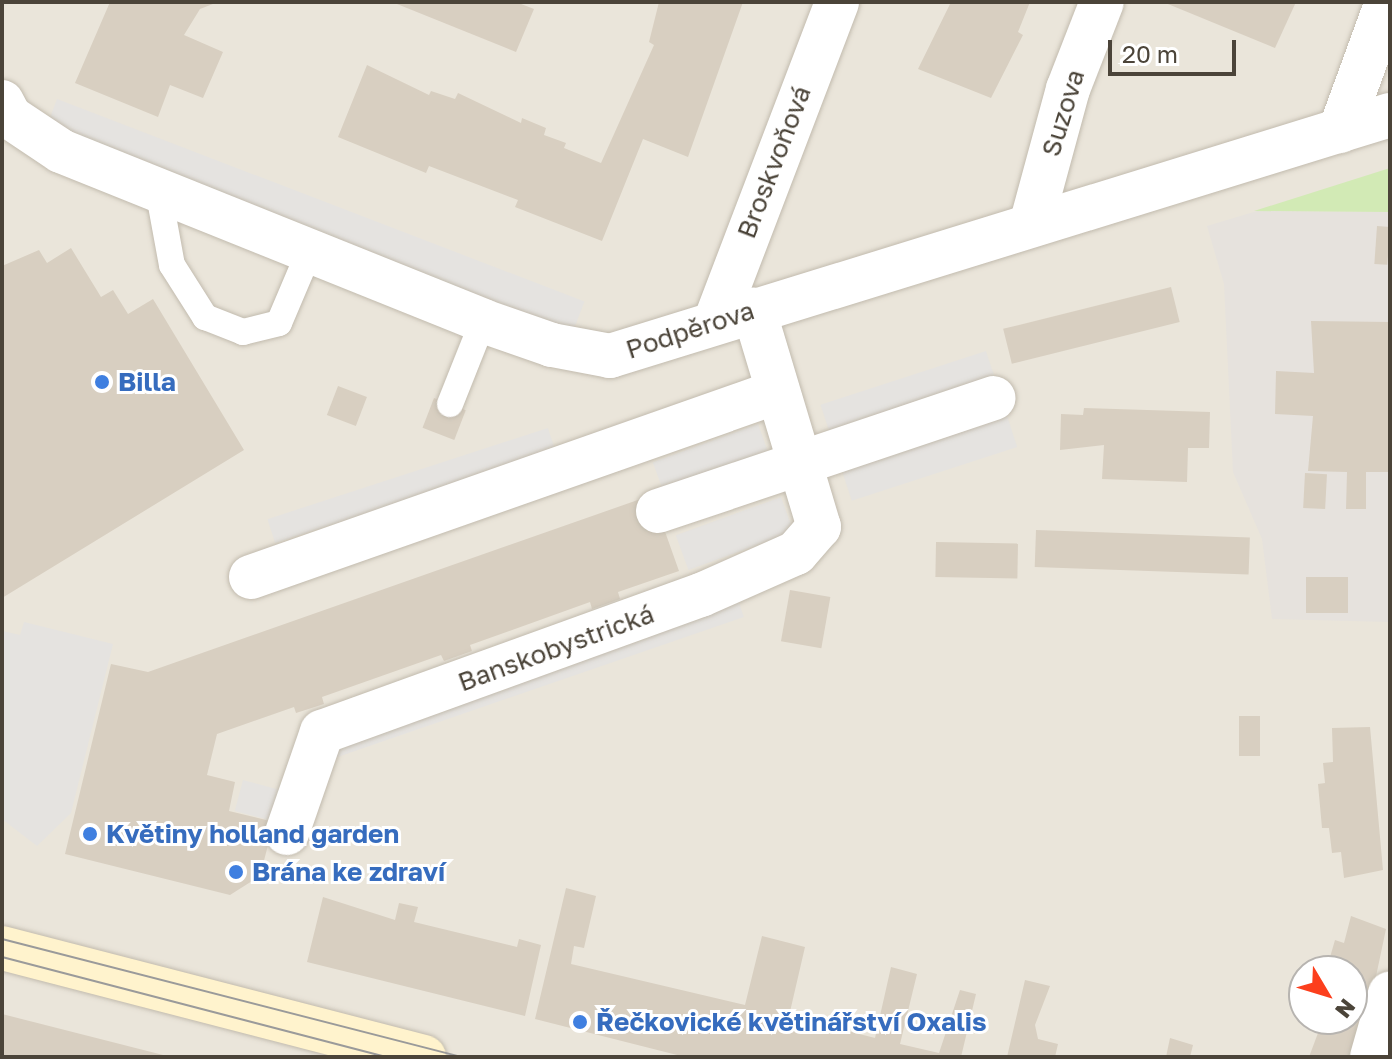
<!DOCTYPE html>
<meta charset="utf-8">
<style>
body{margin:0}
#map{position:relative;width:1392px;height:1059px;overflow:hidden;background:#f6f3ec;font-family:"Golos Text",sans-serif}
div>[style]{position:absolute}
[style*='--x']{left:calc(var(--x)*1px);top:calc(var(--y)*1px);width:calc(var(--w)*1px);rotate:calc(var(--a)*1deg)}
.residential>*{inset:0;background:#eae5da}
.industrial>*{inset:0;background:#e6e2dd}
.green>*{inset:0;background:#d2eab5}
.parking>*{inset:0;background:#e5e3e0;transform-origin:0 0}
.building>*{inset:0;background:#d8cfc1;transform-origin:0 0}
.roads{filter:drop-shadow(0 0 2px #c2bbae) drop-shadow(0 0 2px #c2bbae)}
.lane>*{height:26px;margin:-13px;padding:0 13px;transform-origin:13px;border-radius:13px;background:#fff}
.street>*{height:44px;margin:-22px;padding:0 22px;transform-origin:22px;border-radius:22px;background:#fff}
.secondary>*{height:44px;margin:-22px;padding:0 22px;transform-origin:22px;border-radius:22px;background:#fff3cd}
.tram>*{height:2px;margin:-1px;padding:0 1px;transform-origin:1px;border-radius:1px;background:#9a9a9a}
.dots>*{width:22px;height:22px;translate:-50% -50%;box-sizing:border-box;border:4px solid #fff;border-radius:50%}
span{translate:-50% -50%;white-space:nowrap;text-align:center;line-height:1.15;-webkit-text-stroke:6px #fff;paint-order:stroke}
.street-label{font-size:26px;color:#4b4439}
.shop-label{font-size:26px;color:#366cbe;font-weight:700}
.left{translate:0 -50%;text-align:left}
.frame{position:absolute;inset:0;border:4px solid #4b4439;pointer-events:none}
.north{position:absolute;left:1288px;top:955px;width:80px;height:80px;box-sizing:border-box;background:#fff;border:2px solid #b7b4b0;border-radius:50%;rotate:128deg;font-size:22px;font-weight:700;line-height:32px;text-align:center;color:#4b4439}
.north::after{content:'';display:block;margin:auto;width:28px;height:36px;background:#fc3f1d;clip-path:polygon(50% 0,100% 100%,50% 72%,0 100%)}
.scale{position:absolute;left:1108px;top:40px;width:128px;height:36px;box-sizing:border-box;border:4px solid #4b4439;border-top:0;padding-left:10px;font-size:24px;line-height:28px;white-space:nowrap;color:#4b4439;-webkit-text-stroke:6px #fff;paint-order:stroke}
</style>
<div id="map">
<div class="residential">
<i style="clip-path:polygon(evenodd,2px 2px,1390px 2px,1390px 1057px,2px 1057px,2px 2px,1304px 971px,1352px 971px,1352px 1019px,1304px 1019px,1304px 971px)"></i>
</div>
<div class="industrial">
<i style="clip-path:polygon(1257px 211px,1390px 212px,1390px 622px,1272px 619px,1262px 539px,1233px 472px,1224px 284px,1207px 226px)"></i>
</div>
<div class="green">
<i style="clip-path:polygon(1390px 168px,1390px 212px,1254px 211px)"></i>
</div>
<div class="parking">
<i style="left:57px;top:99px;width:565px;height:34px;rotate:21deg"></i>
<i style="left:986px;top:351px;width:101px;height:174px;rotate:72deg"></i>
<i style="left:758px;top:424px;width:32px;height:112px;rotate:70deg"></i>
<i style="left:548px;top:428px;width:25px;height:295px;rotate:72deg"></i>
<i style="left:781px;top:497px;width:37px;height:112px;rotate:70deg"></i>
<i style="left:738px;top:600px;width:18px;height:435px;rotate:71deg"></i>
<i style="clip-path:polygon(24px 622px,113px 644px,71px 813px,37px 846px,2px 819px,2px 631px,20px 635px)"></i>
<i style="left:243px;top:780px;width:79px;height:32px;rotate:15deg"></i>
</div>
<div class="building">
<i style="clip-path:polygon(110px 2px,218px 2px,200px 9px,184px 35px,223px 52px,203px 98px,170px 85px,158px 117px,75px 83px)"></i>
<i style="clip-path:polygon(392px 2px,516px 2px,534px 9px,516px 52px)"></i>
<i style="clip-path:polygon(659px 2px,743px 2px,688px 157px,643px 139px,602px 241px,515px 207px,518px 200px,429px 166px,426px 173px,338px 137px,367px 65px,429px 95px,431px 91px,455px 99px,458px 93px,521px 123px,522px 118px,546px 128px,544px 135px,566px 143px,564px 148px,601px 163px,654px 45px,649px 42px)"></i>
<i style="clip-path:polygon(951px 2px,1030px 2px,1018px 32px,1023px 35px,991px 98px,918px 69px)"></i>
<i style="clip-path:polygon(1163px 2px,1296px 2px,1275px 48px)"></i>
<i style="left:1377px;top:226px;width:13px;height:38px;rotate:4deg"></i>
<i style="clip-path:polygon(71px 248px,101px 297px,113px 290px,128px 314px,153px 299px,244px 450px,2px 598px,2px 266px,39px 250px,47px 263px)"></i>
<i style="left:1171px;top:287px;width:36px;height:173px;rotate:76deg"></i>
<i style="clip-path:polygon(1311px 321px,1390px 322px,1390px 472px,1366px 472px,1366px 509px,1346px 509px,1347px 472px,1308px 471px,1313px 416px,1275px 414px,1276px 371px,1314px 373px)"></i>
<i style="left:338px;top:386px;width:31px;height:31px;rotate:21deg"></i>
<i style="left:434px;top:398px;width:34px;height:32px;rotate:21deg"></i>
<i style="clip-path:polygon(1084px 408px,1210px 412px,1209px 448px,1188px 448px,1187px 482px,1102px 479px,1104px 445px,1060px 450px,1061px 414px,1083px 415px)"></i>
<i style="left:1305px;top:473px;width:22px;height:35px;rotate:3deg"></i>
<i style="clip-path:polygon(652px 495px,679px 571px,618px 592px,620px 599px,592px 609px,590px 602px,470px 645px,472px 651px,444px 661px,441px 655px,322px 697px,324px 704px,296px 713px,294px 707px,217px 734px,207px 775px,235px 782px,229px 811px,274px 822px,260px 876px,230px 895px,65px 854px,111px 664px,148px 672px)"></i>
<i style="left:1036px;top:530px;width:214px;height:37px;rotate:2deg"></i>
<i style="left:936px;top:542px;width:82px;height:35px;rotate:1deg"></i>
<i style="left:1306px;top:577px;width:42px;height:36px"></i>
<i style="left:790px;top:590px;width:41px;height:52px;rotate:10deg"></i>
<i style="left:1239px;top:716px;width:21px;height:40px"></i>
<i style="clip-path:polygon(1370px 727px,1383px 870px,1344px 878px,1341px 852px,1332px 853px,1329px 828px,1322px 828px,1318px 784px,1325px 783px,1323px 763px,1333px 762px,1332px 728px)"></i>
<i style="clip-path:polygon(566px 888px,596px 896px,584px 948px,574px 946px,571px 964px,745px 1005px,762px 936px,805px 947px,789px 1016px,875px 1038px,891px 967px,917px 974px,900px 1044px,939px 1053px,960px 990px,976px 994px,961px 1057px,685px 1057px,535px 1019px)"></i>
<i style="clip-path:polygon(323px 897px,395px 920px,399px 903px,418px 907px,414px 922px,517px 947px,519px 939px,541px 945px,525px 1016px,307px 962px)"></i>
<i style="clip-path:polygon(1351px 916px,1386px 929px,1359px 1057px,1309px 1057px,1321px 1025px,1313px 1019px,1352px 1019px,1352px 971px,1326px 971px,1335px 940px,1344px 943px)"></i>
<i style="clip-path:polygon(1025px 980px,1050px 986px,1035px 1025px,1038px 1039px,1058px 1044px,1055px 1057px,1007px 1057px)"></i>
<i style="clip-path:polygon(2px 1014px,167px 1056px,167px 1057px,2px 1057px)"></i>
<i style="clip-path:polygon(1170px 1038px,1193px 1045px,1190px 1057px,1166px 1057px)"></i>
</div>
<div class="roads">
<div class="lane">
<i style="--x:158;--y:189;--w:77;--a:79.6"></i>
<i style="--x:172;--y:265;--w:62;--a:57.6"></i>
<i style="--x:205;--y:317;--w:41;--a:21.5"></i>
<i style="--x:243;--y:332;--w:37;--a:-14"></i>
<i style="--x:279;--y:323;--w:79;--a:-67"></i>
<i style="--x:450;--y:404;--w:89;--a:-68.3"></i>
</div>
<div class="street">
<i style="--x:2;--y:102;--w:17;--a:62"></i>
<i style="--x:10;--y:117;--w:61;--a:33.7"></i>
<i style="--x:61;--y:151;--w:455;--a:21.9"></i>
<i style="--x:483;--y:321;--w:73;--a:19.2"></i>
<i style="--x:552;--y:345;--w:59;--a:10.7"></i>
<i style="--x:610;--y:356;--w:816;--a:-17.17"></i>
<i style="--x:1340;--y:131;--w:137;--a:-70"></i>
<i style="--x:1031;--y:225;--w:141;--a:-74.8"></i>
<i style="--x:1068;--y:89;--w:93;--a:-68.7"></i>
<i style="--x:715;--y:322;--w:342;--a:-69.1"></i>
<i style="--x:658;--y:511;--w:354;--a:-18.6"></i>
<i style="--x:251;--y:577;--w:558;--a:-19.38"></i>
<i style="--x:287;--y:833;--w:107;--a:-70.9"></i>
<i style="--x:322;--y:732;--w:403;--a:-19.9"></i>
<i style="--x:701;--y:595;--w:104;--a:-23.9"></i>
<i style="--x:796;--y:553;--w:35;--a:-49"></i>
<i style="--x:819;--y:527;--w:227;--a:-106.7"></i>
<i style="--x:1372;--y:1057;--w:66;--a:-74.1"></i>
</div>
<div class="secondary">
<i style="--x:2;--y:948;--w:436;--a:14.5"></i>
</div>
</div>
<div class="tram">
<i style="--x:2;--y:939;--w:476;--a:14.4"></i>
<i style="--x:2;--y:957;--w:396;--a:14.6"></i>
</div>
<div class="dots">
<i style="left:102px;top:382px;background:#3f7fe0"></i>
<i style="left:90px;top:834px;background:#3f7fe0"></i>
<i style="left:236px;top:872px;background:#3f7fe0"></i>
<i style="left:580px;top:1022px;background:#3f7fe0"></i>
</div>
<div class="street-label">
<span style="left:1063px;top:113px;rotate:-73deg">Suzova</span>
<span style="left:774px;top:162px;rotate:-69deg">Broskvoňová</span>
<span style="left:690px;top:330px;rotate:-18deg">Podpěrova</span>
<span style="left:556px;top:648px;rotate:-20deg">Banskobystrická</span>
</div>
<div class="shop-label">
<span class="left" style="left:118px;top:382px">Billa</span>
<span class="left" style="left:106px;top:834px">Květiny holland garden</span>
<span class="left" style="left:252px;top:872px">Brána ke zdraví</span>
<span class="left" style="left:596px;top:1022px">Řečkovické květinářství Oxalis</span>
</div>
<div class="frame"></div>
<div class="north">N</div>
<div class="scale">20 m</div>
</div>
